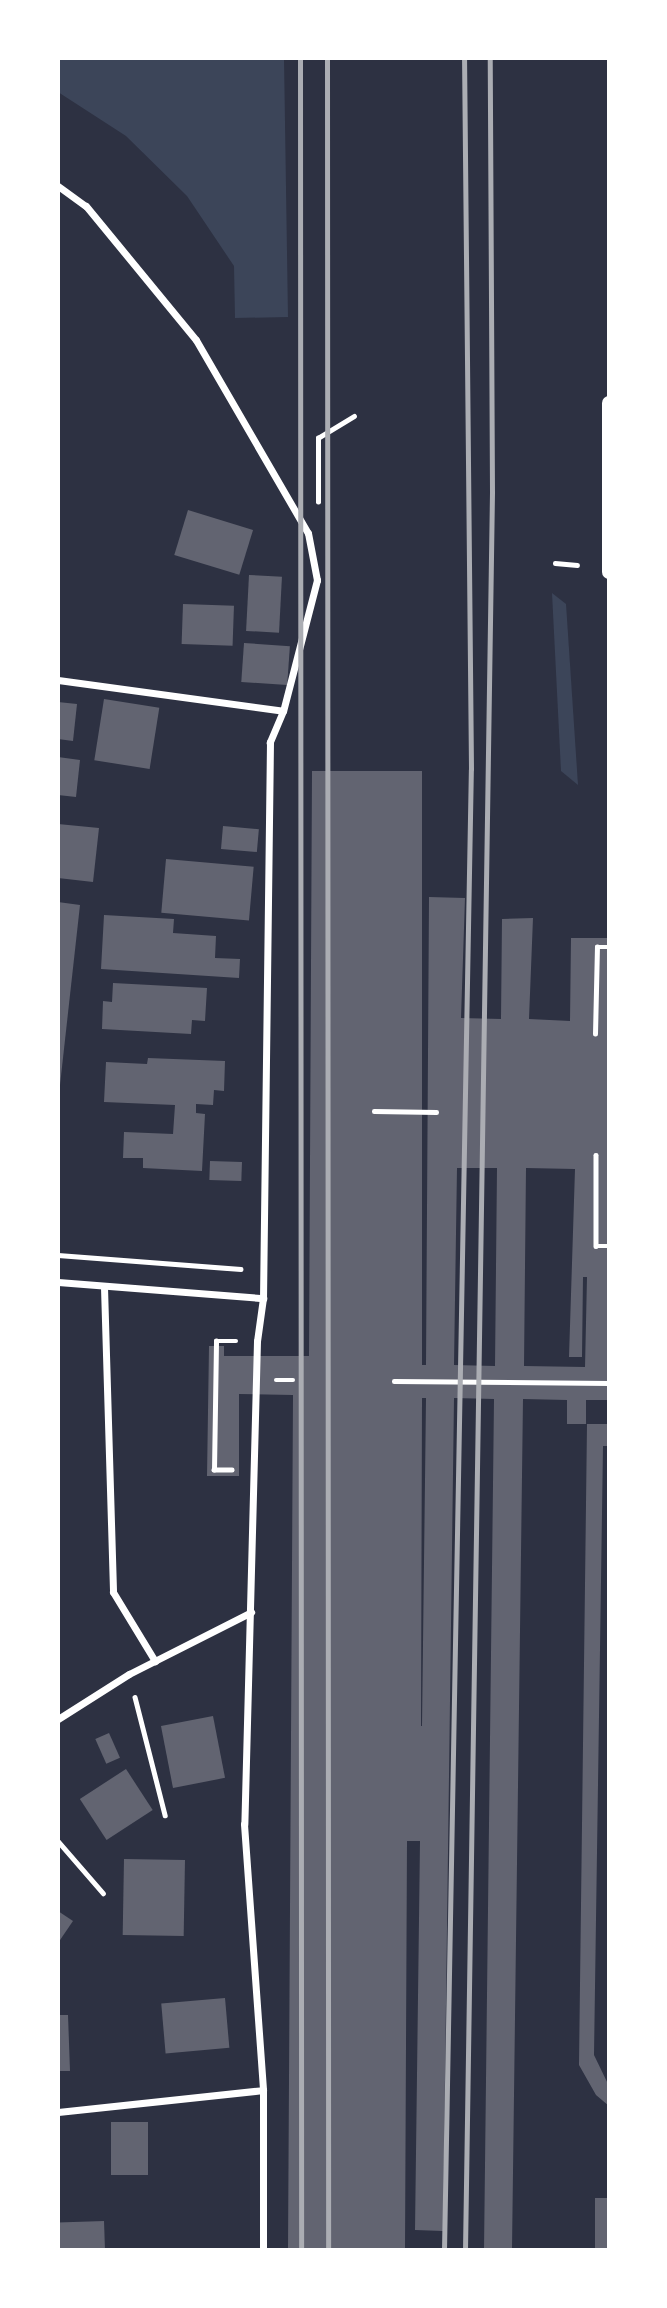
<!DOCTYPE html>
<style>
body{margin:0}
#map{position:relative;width:667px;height:2308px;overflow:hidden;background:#2d3142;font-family:"Alegreya Sans",sans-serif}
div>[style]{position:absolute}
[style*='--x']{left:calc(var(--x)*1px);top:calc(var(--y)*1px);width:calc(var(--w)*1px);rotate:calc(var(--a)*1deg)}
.green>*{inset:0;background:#3c4559}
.building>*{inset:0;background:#626471;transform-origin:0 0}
.path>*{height:4.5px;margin:-2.25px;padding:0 2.25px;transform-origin:2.25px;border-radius:2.25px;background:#fff}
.minor>*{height:7px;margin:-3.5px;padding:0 3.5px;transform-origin:3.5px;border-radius:3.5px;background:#fff}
.secondary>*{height:14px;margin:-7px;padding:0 7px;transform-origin:7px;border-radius:7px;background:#fff}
.rail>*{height:5px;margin:-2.5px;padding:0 2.5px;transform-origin:2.5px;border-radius:2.5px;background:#abadb3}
span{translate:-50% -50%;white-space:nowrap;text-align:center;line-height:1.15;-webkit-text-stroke:6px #fff;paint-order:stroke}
.frame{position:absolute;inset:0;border:60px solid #fff;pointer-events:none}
</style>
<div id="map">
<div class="green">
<i style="clip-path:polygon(58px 58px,284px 58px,288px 317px,235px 318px,234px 266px,187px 196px,126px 136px,58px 92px)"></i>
<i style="clip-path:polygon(552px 593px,566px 604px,578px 785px,561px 771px)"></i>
</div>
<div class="building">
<i style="left:188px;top:510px;width:68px;height:47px;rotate:17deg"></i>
<i style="left:249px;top:575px;width:33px;height:56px;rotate:3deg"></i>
<i style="left:183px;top:604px;width:51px;height:40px;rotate:2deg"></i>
<i style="left:244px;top:643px;width:46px;height:39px;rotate:4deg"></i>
<i style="left:104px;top:699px;width:56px;height:62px;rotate:9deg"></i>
<i style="clip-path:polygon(58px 702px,77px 704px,73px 741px,58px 739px)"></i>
<i style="clip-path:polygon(58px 757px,80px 760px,76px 797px,58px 795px)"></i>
<i style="clip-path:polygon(evenodd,312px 771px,422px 771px,422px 1365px,426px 1365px,429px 897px,465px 898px,461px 1018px,501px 1019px,502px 919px,533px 918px,529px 1019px,570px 1021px,571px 938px,609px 938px,609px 1400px,586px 1400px,586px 1424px,567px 1424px,567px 1400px,523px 1399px,512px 2250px,484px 2250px,494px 1399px,454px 1398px,443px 2231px,415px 2230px,420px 1841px,407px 1841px,405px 2250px,288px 2250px,293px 1395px,239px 1394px,239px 1476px,207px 1476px,209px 1346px,224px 1346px,224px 1356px,309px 1356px,312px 771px,457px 1168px,497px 1168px,495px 1366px,454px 1365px,457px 1168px,312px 771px,526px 1168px,575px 1169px,569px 1357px,582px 1357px,583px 1277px,587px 1277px,585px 1367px,524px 1366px,526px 1168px,312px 771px,422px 1398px,426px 1398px,422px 1726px,421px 1726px,422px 1398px)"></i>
<i style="clip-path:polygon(58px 824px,99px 828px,93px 882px,58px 878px)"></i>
<i style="left:223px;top:826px;width:36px;height:23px;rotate:5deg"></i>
<i style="left:166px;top:859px;width:88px;height:54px;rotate:5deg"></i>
<i style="clip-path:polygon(58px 902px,80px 905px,60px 1085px,58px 1085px)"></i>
<i style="clip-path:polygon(104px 915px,174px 919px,173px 933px,216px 936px,215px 958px,240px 959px,239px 978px,101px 969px)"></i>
<i style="clip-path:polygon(113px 983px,207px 988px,205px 1021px,192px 1020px,191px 1034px,102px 1029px,103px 1001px,112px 1002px)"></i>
<i style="clip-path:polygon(148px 1058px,225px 1061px,224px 1091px,214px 1090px,213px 1105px,196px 1104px,196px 1113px,205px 1114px,202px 1171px,143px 1168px,143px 1158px,123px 1158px,124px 1132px,173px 1134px,175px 1105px,104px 1102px,106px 1062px,147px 1064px)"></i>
<i style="left:210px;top:1161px;width:32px;height:19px;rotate:2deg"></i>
<i style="clip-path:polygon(587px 1424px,609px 1424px,609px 1446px,603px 1446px,594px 2055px,609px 2086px,609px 2106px,596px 2095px,579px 2065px)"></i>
<i style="left:213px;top:1716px;width:63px;height:53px;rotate:79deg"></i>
<i style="left:109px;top:1733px;width:27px;height:15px;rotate:66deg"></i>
<i style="left:126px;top:1769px;width:49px;height:55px;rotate:57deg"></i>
<i style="left:124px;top:1859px;width:61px;height:76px;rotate:1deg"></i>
<i style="clip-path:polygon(58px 1911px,73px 1921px,58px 1943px)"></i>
<i style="left:225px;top:1998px;width:50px;height:64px;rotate:85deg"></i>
<i style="clip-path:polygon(58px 2015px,68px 2015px,70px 2071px,58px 2071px)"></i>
<i style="left:111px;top:2122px;width:37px;height:53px"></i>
<i style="left:609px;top:2198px;width:52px;height:14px;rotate:90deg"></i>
<i style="left:104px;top:2221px;width:29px;height:46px;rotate:88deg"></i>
</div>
<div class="path">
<i style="--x:318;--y:502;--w:64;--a:-90"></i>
<i style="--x:318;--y:438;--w:42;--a:-31.4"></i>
<i style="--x:555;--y:563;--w:22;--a:5"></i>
<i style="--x:595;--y:1034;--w:87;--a:-88.7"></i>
<i style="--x:597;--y:947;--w:12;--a:0"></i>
<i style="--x:374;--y:1111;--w:62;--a:0.9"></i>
<i style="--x:596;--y:1155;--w:91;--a:90"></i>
<i style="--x:596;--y:1246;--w:13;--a:0"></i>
<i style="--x:58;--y:1255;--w:183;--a:4.4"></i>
<i style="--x:276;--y:1380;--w:17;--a:0"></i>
<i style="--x:394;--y:1381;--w:215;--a:0.5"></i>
<i style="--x:232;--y:1470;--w:18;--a:180"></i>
<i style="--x:214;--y:1470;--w:129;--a:-89.1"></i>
<i style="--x:216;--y:1341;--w:20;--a:0"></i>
<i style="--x:135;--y:1697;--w:122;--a:75.7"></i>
<i style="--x:58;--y:1841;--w:69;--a:49.1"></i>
</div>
<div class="minor">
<i style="--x:58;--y:186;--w:34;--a:36"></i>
<i style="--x:86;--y:206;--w:173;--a:50.6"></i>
<i style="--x:196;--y:340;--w:223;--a:59.9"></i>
<i style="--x:308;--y:533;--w:48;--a:79.2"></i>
<i style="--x:317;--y:580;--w:135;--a:104.5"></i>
<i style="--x:283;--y:711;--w:34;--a:113"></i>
<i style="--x:270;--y:742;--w:556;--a:90.72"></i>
<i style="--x:263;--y:1298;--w:43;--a:97.9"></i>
<i style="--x:257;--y:1341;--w:483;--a:91.5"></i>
<i style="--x:244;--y:1824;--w:267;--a:85.9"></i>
<i style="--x:263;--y:2090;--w:160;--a:90"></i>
<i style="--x:58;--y:680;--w:227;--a:7.8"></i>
<i style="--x:58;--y:1282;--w:206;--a:4.5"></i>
<i style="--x:104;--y:1287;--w:305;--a:88.3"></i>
<i style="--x:113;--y:1592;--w:81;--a:58.7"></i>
<i style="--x:58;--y:1719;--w:84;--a:-32.4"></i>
<i style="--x:129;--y:1674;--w:137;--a:-26.9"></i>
<i style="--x:58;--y:2112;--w:206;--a:-6.1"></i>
</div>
<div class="secondary">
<i style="--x:609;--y:403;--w:169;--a:90"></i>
</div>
<div class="rail">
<i style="--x:300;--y:58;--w:2192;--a:89.97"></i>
<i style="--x:327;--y:58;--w:2192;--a:89.97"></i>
<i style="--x:444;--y:2250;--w:1481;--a:-88.96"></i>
<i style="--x:471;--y:769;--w:711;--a:-90.56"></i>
<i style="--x:465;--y:2250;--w:1758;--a:-89.12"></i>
<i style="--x:492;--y:492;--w:434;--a:-90.3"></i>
</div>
<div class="frame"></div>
</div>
